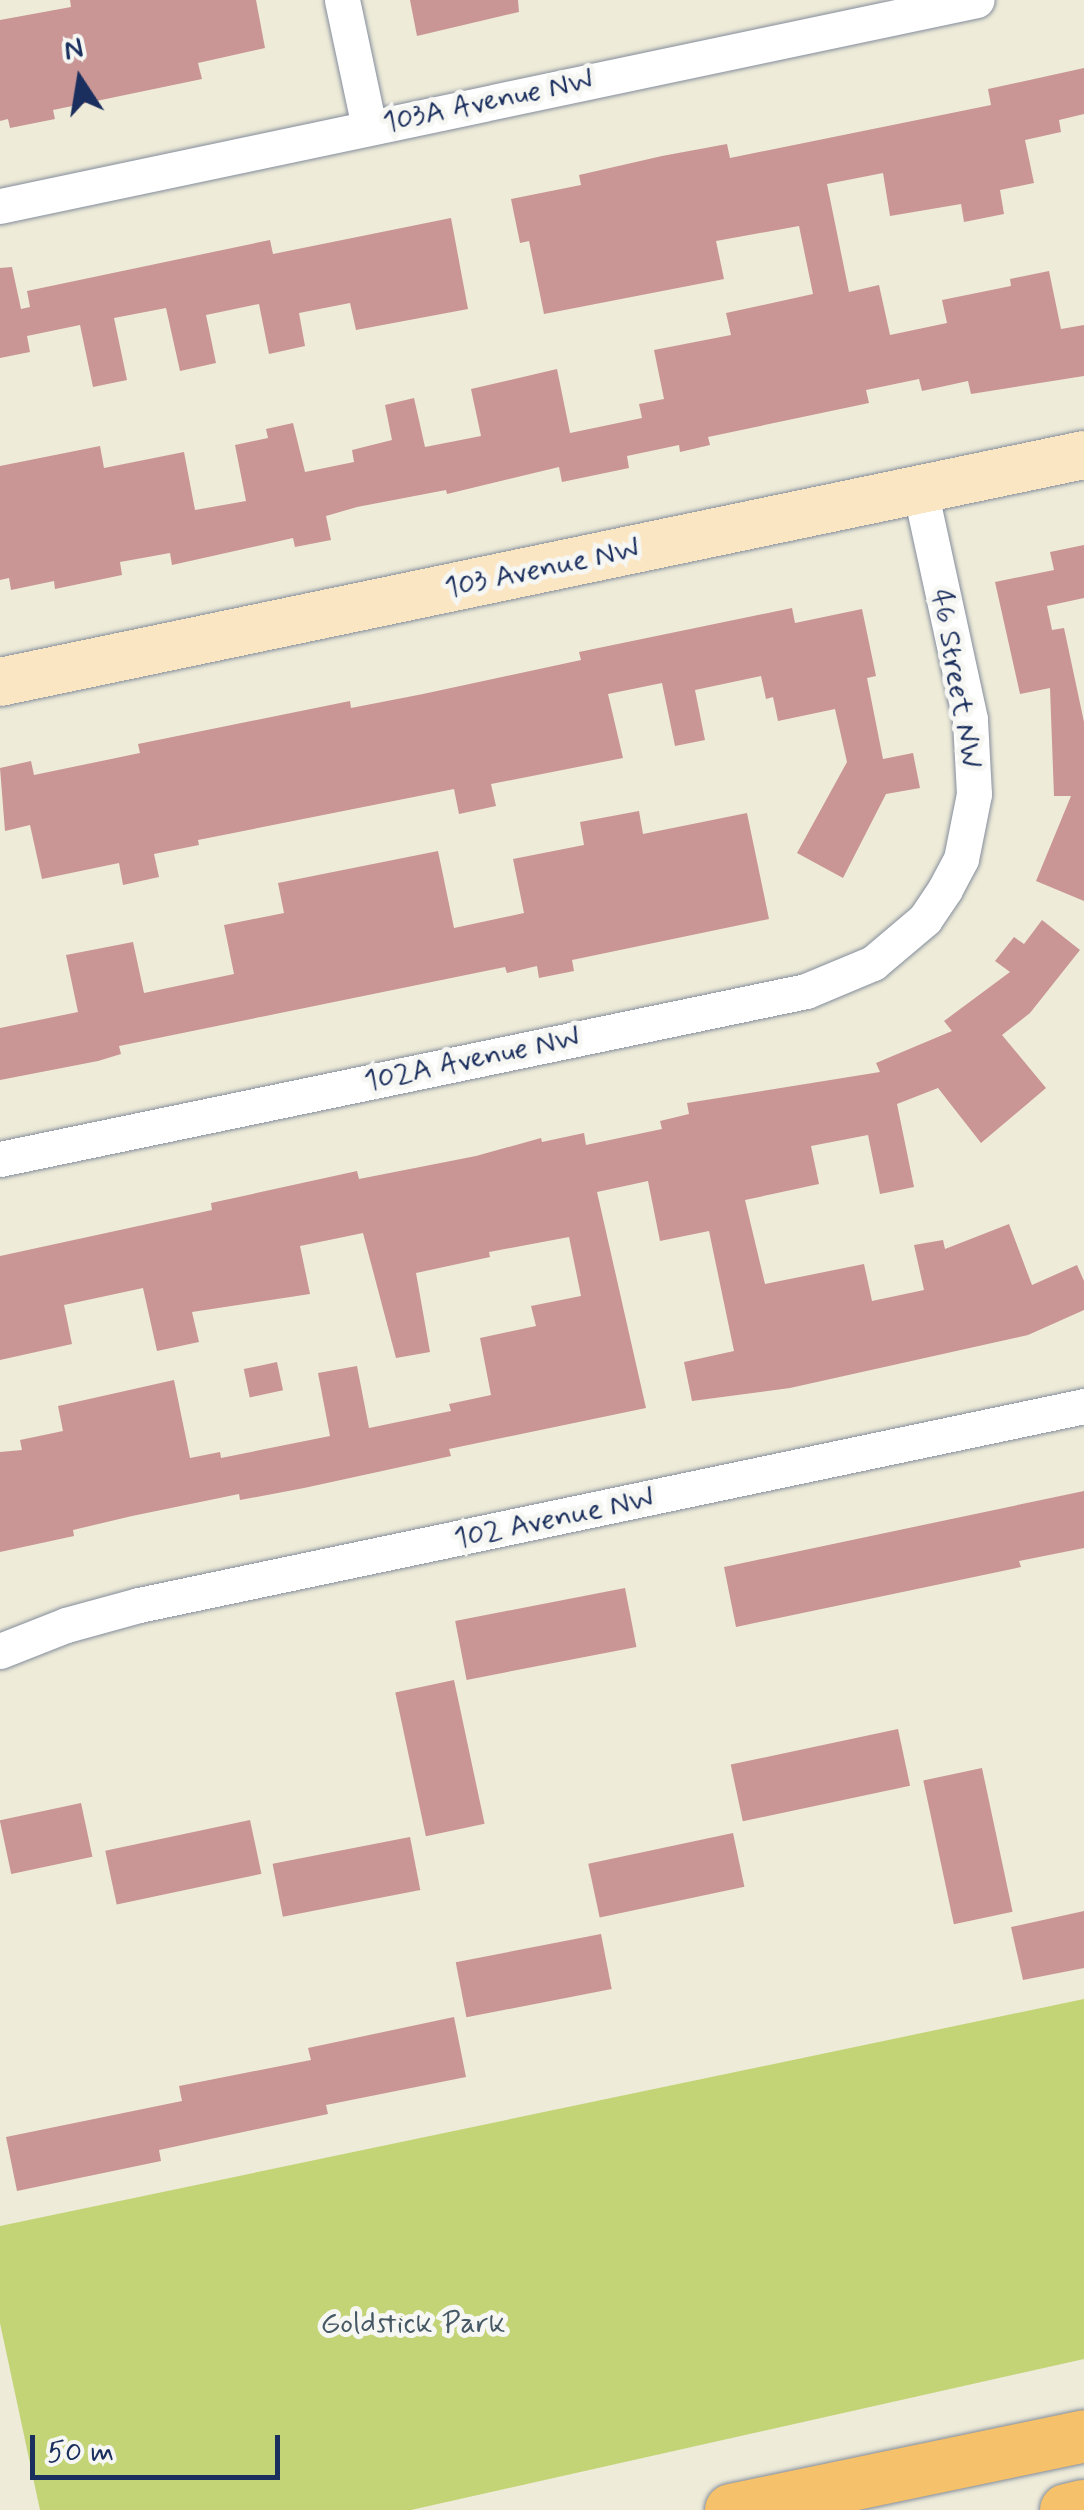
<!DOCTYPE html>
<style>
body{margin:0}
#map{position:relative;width:1084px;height:2510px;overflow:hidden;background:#eeebd8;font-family:Mynerve,sans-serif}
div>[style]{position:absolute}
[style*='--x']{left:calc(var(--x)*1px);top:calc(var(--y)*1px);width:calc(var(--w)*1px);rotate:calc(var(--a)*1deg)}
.green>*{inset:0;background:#c3d477}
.building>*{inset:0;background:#c99695;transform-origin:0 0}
.roads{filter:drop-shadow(0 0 2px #848d9b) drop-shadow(0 0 2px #848d9b)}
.street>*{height:35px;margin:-17.5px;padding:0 17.5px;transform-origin:17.5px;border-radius:17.5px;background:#fff}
.secondary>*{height:48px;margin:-24px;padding:0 24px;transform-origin:24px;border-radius:24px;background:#fbe6c4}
.primary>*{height:52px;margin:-26px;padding:0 26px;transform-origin:26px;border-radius:26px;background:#f5c16b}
span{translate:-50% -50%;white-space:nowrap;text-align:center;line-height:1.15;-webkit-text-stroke:10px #f6f6f2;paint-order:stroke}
.street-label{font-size:30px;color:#1b2f5e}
.park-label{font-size:30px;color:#455864}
.north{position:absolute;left:30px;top:30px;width:100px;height:100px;-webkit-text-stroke:8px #f6f6f2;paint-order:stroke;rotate:348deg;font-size:28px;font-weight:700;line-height:40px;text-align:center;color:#1b2f5e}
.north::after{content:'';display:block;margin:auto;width:35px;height:45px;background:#1b2f5e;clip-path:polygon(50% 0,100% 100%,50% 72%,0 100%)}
.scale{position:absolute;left:30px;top:2435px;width:250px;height:45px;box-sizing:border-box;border:5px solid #1b2f5e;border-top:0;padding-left:12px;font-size:30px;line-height:35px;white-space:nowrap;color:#1b2f5e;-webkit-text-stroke:8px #f6f6f2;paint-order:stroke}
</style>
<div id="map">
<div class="green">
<i style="clip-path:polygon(1084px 1999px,1084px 2359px,411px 2510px,40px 2510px,0 2323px,0 2226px)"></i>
</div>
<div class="building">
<i style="clip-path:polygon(70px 0,256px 0,265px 48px,198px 63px,202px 79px,53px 110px,55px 119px,10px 128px,8px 119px,0 121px,0 20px,71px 7px)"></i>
<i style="clip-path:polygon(410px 0,518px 0,519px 12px,417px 36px)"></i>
<i style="clip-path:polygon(1084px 68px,1084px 114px,1059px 120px,1061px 132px,1025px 140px,1034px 183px,1000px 190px,1004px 214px,964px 222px,961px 204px,890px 216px,883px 173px,827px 184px,849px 292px,879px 285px,890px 335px,947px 323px,942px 300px,1011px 286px,1010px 279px,1049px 271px,1061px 329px,1084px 325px,1084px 376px,971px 394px,968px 381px,922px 391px,919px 379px,866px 390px,869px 403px,708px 437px,710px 445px,680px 452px,679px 445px,627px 456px,629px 468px,562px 482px,559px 467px,447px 494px,446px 490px,357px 507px,326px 516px,331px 540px,295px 547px,293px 538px,172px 565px,170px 553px,120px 562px,122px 575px,55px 589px,54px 581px,11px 590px,9px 578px,0 580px,0 466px,100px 446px,104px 468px,184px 452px,195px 510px,246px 501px,235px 445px,268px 438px,266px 429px,293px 423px,305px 472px,354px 462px,352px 450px,392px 440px,385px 405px,414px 398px,425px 447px,481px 436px,471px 389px,557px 369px,570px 433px,642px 418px,639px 404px,664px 399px,654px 350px,731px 335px,726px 313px,813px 294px,799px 226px,716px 241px,724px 279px,544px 314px,529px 241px,520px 243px,511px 199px,581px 185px,579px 175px,662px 156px,727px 144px,730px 158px,991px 105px,988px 89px)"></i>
<i style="clip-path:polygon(451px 218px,468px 309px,356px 330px,350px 303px,299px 313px,305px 346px,269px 354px,259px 304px,206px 315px,216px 363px,180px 371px,166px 308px,114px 318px,127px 380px,93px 387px,80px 325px,27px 336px,30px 352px,0 358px,0 268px,12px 267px,21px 309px,30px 307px,27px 291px,270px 240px,273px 254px)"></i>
<i style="clip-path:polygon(1084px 545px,1084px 598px,1047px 606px,1052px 630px,1064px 628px,1084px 722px,1084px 901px,1036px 881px,1071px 796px,1054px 796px,1050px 688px,1020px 694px,995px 582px,1054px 570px,1050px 552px)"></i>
<i style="clip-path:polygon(792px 608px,795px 623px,862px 609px,876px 676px,867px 678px,883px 759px,913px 753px,920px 788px,886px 794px,843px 878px,797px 853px,847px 762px,835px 709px,778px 721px,773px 697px,766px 699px,761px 676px,695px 690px,705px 740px,675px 746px,662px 683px,608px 694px,623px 758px,491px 784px,496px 806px,459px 814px,454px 789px,198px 840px,199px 845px,154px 854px,159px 877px,123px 885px,119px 863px,42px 879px,30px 825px,5px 831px,0 768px,31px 761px,34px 775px,140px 753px,138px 744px,350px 701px,351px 708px,423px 694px,581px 660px,579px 652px)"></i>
<i style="clip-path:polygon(639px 811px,643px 834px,747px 813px,769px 919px,572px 960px,574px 971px,539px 978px,537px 966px,507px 973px,505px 967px,119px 1046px,121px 1054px,98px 1061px,0 1080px,0 1028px,78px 1012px,66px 955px,133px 942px,144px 993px,234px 974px,224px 925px,284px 913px,278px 883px,438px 851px,454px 928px,524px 913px,513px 859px,584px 845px,580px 822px)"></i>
<i style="clip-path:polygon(1042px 920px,1080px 950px,1030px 1013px,1002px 1035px,1046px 1088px,981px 1143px,938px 1088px,897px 1104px,914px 1187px,880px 1194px,868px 1135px,811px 1146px,819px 1184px,745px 1200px,765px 1284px,864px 1264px,872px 1301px,924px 1290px,914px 1245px,943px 1240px,945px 1249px,1009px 1224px,1032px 1285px,1077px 1265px,1084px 1281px,1084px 1310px,1028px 1335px,790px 1388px,692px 1401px,684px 1362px,734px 1351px,709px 1231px,660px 1241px,648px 1181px,597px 1192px,646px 1408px,449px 1449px,451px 1456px,304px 1488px,240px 1500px,239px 1494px,132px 1516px,73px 1530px,74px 1536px,0 1552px,0 1452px,22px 1450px,20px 1440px,63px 1431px,58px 1406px,174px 1380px,190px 1458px,220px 1452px,221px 1458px,330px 1436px,318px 1373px,357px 1366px,369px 1428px,451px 1411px,449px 1404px,491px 1395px,480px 1338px,536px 1326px,531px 1306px,581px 1296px,569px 1237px,489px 1252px,490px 1257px,416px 1273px,430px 1352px,396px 1358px,363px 1233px,300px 1246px,310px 1294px,192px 1312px,199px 1342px,157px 1351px,143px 1288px,64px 1305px,72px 1344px,0 1360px,0 1256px,212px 1210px,211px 1203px,357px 1171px,359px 1179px,476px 1156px,541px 1138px,542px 1142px,584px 1133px,586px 1145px,662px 1129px,660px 1121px,689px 1114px,687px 1103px,880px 1072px,876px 1063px,952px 1031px,944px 1021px,1010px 972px,995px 961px,1014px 937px,1024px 944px)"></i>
<i style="left:277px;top:1362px;width:29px;height:34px;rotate:78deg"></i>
<i style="clip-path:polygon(1084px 1491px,1084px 1548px,1019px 1561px,1021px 1567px,736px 1627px,724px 1567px)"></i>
<i style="left:625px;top:1588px;width:60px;height:173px;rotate:79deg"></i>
<i style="left:454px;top:1680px;width:147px;height:60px;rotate:78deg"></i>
<i style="left:898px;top:1729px;width:58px;height:171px;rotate:78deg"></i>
<i style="left:982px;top:1768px;width:147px;height:60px;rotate:78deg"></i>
<i style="left:81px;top:1803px;width:55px;height:83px;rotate:78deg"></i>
<i style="left:250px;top:1820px;width:55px;height:148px;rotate:78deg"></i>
<i style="left:733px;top:1833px;width:55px;height:148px;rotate:78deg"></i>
<i style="left:410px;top:1837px;width:54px;height:140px;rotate:79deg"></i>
<i style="clip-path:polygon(1084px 1911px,1084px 1968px,1023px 1980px,1011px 1927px)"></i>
<i style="left:601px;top:1934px;width:56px;height:148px;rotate:79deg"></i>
<i style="clip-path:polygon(454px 2017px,466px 2077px,326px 2105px,328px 2114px,159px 2150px,161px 2161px,17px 2191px,6px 2137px,182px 2101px,179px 2086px,311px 2060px,308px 2048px)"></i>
</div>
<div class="roads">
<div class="street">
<i style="--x:342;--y:0;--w:130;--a:78"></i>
<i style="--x:0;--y:206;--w:998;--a:-11.91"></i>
<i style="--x:0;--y:1159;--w:823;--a:-11.77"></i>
<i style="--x:806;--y:991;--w:73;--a:-22.7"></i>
<i style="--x:873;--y:963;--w:68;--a:-40.2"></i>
<i style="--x:925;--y:919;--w:36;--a:-56"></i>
<i style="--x:945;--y:889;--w:34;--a:-62"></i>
<i style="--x:961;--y:859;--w:66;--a:-78.7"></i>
<i style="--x:974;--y:794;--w:75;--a:-93.1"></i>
<i style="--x:970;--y:719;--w:235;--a:-102.3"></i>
<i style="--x:0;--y:1651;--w:71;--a:-21.5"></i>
<i style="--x:66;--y:1625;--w:76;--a:-15.3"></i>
<i style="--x:139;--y:1605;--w:966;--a:-11.89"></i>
</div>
<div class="secondary">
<i style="--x:0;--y:682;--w:1108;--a:-11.83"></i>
</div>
<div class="primary">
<i style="--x:731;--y:2510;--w:361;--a:-11.8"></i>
<i style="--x:1066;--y:2510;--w:18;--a:-13"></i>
</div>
</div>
<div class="street-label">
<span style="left:488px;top:102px;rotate:-12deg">103A Avenue NW</span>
<span style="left:542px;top:569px;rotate:-12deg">103 Avenue NW</span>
<span style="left:956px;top:679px;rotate:80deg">46 Street NW</span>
<span style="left:472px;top:1060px;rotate:-12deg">102A Avenue NW</span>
<span style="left:554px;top:1519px;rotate:-12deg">102 Avenue NW</span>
</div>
<div class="park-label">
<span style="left:413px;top:2324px">Goldstick Park</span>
</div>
<div class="north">N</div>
<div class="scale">50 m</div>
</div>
